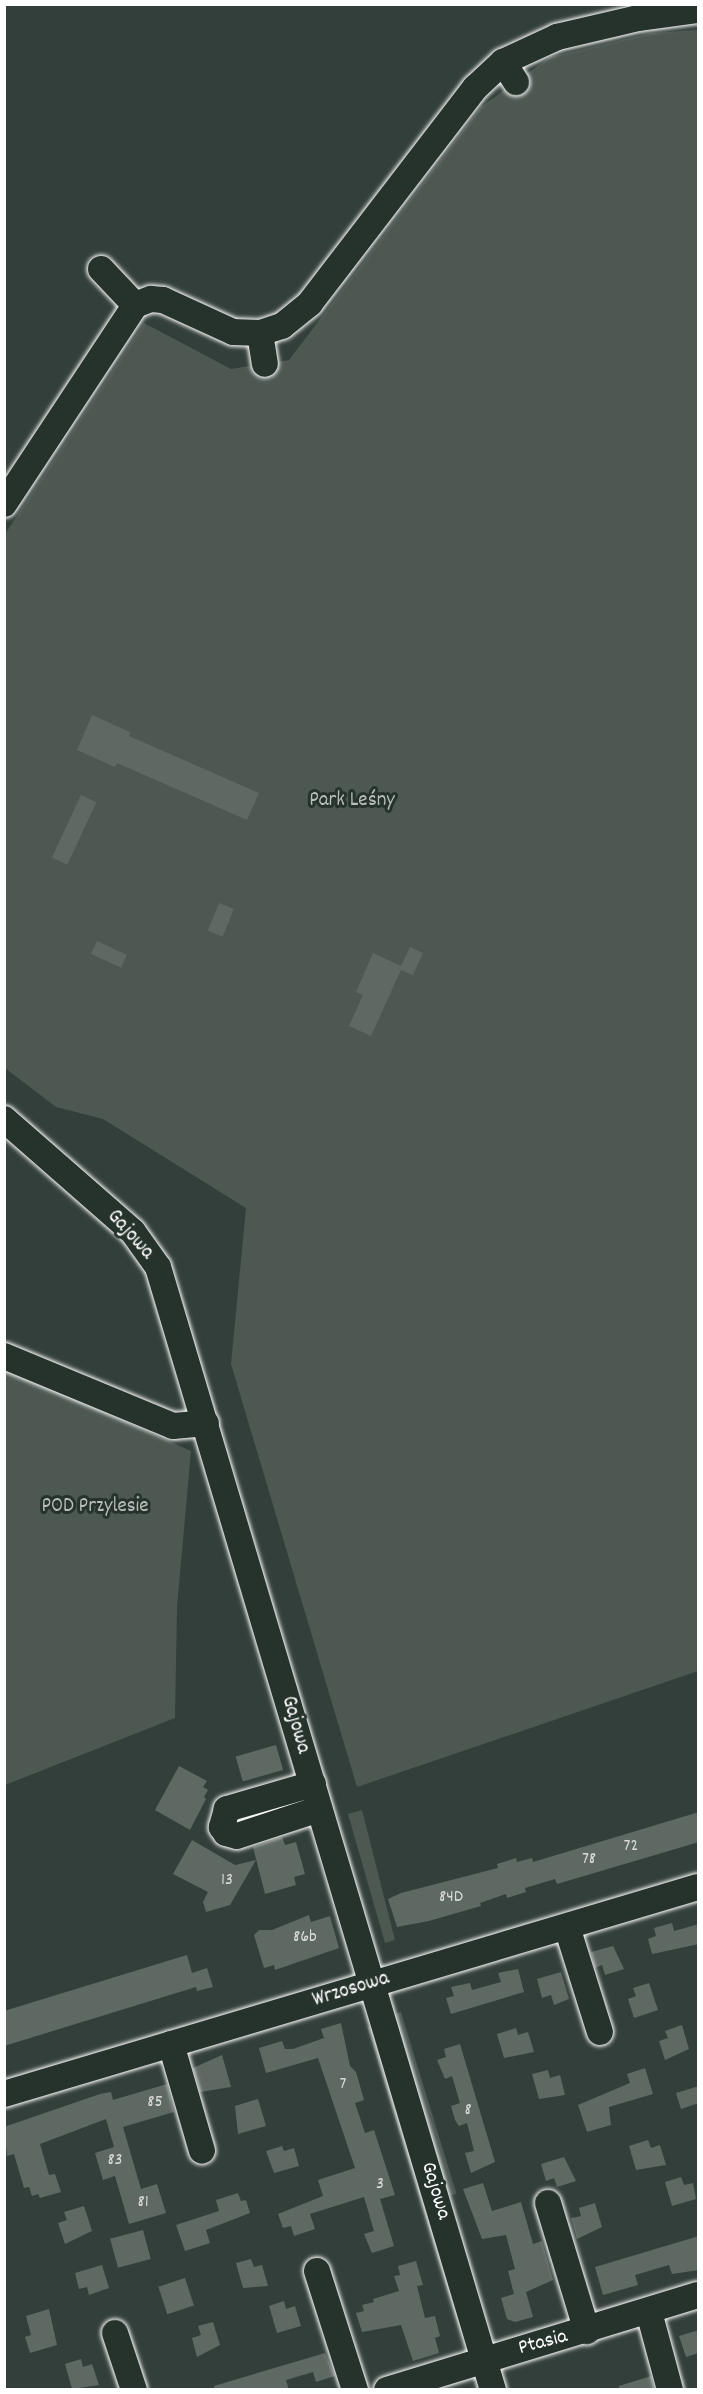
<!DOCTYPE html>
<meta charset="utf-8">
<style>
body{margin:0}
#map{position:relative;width:703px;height:2394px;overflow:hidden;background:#333f3a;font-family:Dekko,sans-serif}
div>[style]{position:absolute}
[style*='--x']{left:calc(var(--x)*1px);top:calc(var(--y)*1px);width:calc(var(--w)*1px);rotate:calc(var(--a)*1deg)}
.green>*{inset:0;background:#4d5853;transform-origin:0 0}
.building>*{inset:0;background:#5f6964;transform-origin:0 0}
.roads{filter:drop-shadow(0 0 2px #fff) drop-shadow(0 0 2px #fff)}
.minor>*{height:26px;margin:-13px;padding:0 13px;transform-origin:13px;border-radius:13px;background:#26332d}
span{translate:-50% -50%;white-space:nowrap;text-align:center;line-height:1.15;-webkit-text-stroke:6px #26332d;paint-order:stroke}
.number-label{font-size:18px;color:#d7dad8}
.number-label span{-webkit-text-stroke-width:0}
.park-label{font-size:21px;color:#b8bcba}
.street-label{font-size:21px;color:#fff}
.frame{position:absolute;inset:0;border:6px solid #fff;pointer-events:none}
</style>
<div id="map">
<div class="green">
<i style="clip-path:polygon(698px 30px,698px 1671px,357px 1787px,231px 1364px,246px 1208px,103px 1119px,56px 1107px,5px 1068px,5px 534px,144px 323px,231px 369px,289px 360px,481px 107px,550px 57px,651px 33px)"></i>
<i style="clip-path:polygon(5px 1368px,191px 1451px,177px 1607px,175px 1718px,5px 1785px)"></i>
<i style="clip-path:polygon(362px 1810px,395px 1940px,385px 1943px,348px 1814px)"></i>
<i style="left:401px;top:2012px;width:190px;height:9px;rotate:73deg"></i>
<i style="left:374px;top:2025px;width:325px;height:7px;rotate:73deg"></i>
</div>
<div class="building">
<i style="clip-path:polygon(92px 715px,130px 732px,129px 736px,259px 793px,247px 820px,117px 763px,115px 767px,77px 750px)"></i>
<i style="left:81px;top:795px;width:17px;height:69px;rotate:25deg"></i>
<i style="left:219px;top:903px;width:16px;height:30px;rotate:22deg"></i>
<i style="left:97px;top:941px;width:33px;height:14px;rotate:25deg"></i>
<i style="clip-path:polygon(410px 947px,423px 953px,413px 975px,401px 970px,371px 1036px,349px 1026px,363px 995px,356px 992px,373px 953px,401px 966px)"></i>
<i style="left:276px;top:1745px;width:26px;height:42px;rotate:74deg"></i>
<i style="clip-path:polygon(179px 1766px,207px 1781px,203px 1787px,208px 1790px,204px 1797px,206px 1799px,190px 1830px,155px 1810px)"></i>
<i style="clip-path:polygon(699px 1812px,699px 1842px,557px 1884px,555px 1879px,525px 1888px,526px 1892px,507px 1898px,506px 1894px,480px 1903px,481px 1906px,429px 1921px,397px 1927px,388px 1899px,401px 1893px,498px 1868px,497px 1864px,516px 1858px,517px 1862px,532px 1858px,533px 1862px)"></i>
<i style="clip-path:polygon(282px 1837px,285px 1845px,296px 1842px,305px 1874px,294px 1877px,296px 1885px,265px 1894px,253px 1847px)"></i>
<i style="clip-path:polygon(192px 1840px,235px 1865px,256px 1860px,230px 1905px,206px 1912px,203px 1902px,208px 1892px,173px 1874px)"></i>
<i style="clip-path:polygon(309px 1915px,311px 1922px,330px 1916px,339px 1948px,275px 1970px,274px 1965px,264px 1968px,254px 1935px,259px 1930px,272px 1930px)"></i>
<i style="clip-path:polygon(672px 1923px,674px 1931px,699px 1924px,699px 1944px,652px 1954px,648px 1939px,656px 1936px,654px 1928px)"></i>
<i style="clip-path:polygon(613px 1946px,624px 1969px,605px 1975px,602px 1965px,595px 1968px,591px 1952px)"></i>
<i style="clip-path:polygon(187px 1955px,192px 1973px,207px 1968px,213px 1987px,197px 1991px,196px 1987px,4px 2046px,4px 2011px)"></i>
<i style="clip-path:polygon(518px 1969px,524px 1992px,451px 2014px,446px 1998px,454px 1996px,451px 1987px,470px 1983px,472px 1990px,501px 1982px,498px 1973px)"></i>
<i style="clip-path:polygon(561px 1972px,569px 1999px,554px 2005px,551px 1995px,542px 1998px,537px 1979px)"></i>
<i style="clip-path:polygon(649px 1983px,658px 2010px,634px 2018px,628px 1999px,636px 1996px,633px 1988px)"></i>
<i style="clip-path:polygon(341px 2023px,350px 2066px,356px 2072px,364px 2100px,355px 2103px,365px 2133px,374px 2130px,395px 2195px,380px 2199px,394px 2246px,372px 2253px,364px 2234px,374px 2231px,364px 2197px,310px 2214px,315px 2229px,294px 2236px,291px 2226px,283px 2228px,278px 2214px,323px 2196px,318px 2180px,355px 2168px,318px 2058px,266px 2073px,259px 2048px,282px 2041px,285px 2049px,293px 2049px,324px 2038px,321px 2029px)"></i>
<i style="clip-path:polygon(682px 2025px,689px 2049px,665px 2060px,659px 2041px,668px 2038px,665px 2031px)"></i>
<i style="clip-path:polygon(516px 2028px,518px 2035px,528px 2032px,534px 2052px,504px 2058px,497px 2034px)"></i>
<i style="clip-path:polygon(460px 2044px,495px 2162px,471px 2173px,465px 2153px,474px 2151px,467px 2123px,459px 2126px,455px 2120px,451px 2106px,460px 2103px,452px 2076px,445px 2079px,437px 2060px,446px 2057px,444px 2049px)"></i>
<i style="clip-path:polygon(222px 2055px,231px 2087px,200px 2092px,193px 2068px)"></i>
<i style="clip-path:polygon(645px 2068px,653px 2094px,609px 2107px,611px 2125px,587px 2132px,578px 2105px,630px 2083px,627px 2074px)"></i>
<i style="clip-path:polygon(548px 2070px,550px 2078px,560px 2075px,565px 2095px,539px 2099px,532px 2074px)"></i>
<i style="clip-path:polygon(167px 2084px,174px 2112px,123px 2127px,141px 2189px,157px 2184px,166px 2213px,129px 2224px,115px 2176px,103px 2180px,95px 2153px,114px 2147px,106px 2119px,40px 2144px,49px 2175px,55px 2174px,61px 2192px,40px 2198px,38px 2194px,32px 2196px,29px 2187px,24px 2188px,14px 2154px,7px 2156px,4px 2127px,100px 2094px,111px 2092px,113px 2100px)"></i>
<i style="clip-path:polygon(699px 2086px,699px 2103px,681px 2109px,676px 2093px)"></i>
<i style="clip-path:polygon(258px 2099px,266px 2126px,238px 2134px,235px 2106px)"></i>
<i style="clip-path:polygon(648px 2140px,651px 2148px,660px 2145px,666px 2165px,636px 2170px,629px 2146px)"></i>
<i style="clip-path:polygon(282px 2146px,284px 2151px,294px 2148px,299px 2166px,274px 2173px,266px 2151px)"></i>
<i style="clip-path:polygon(564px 2157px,576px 2181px,557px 2187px,554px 2178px,546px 2181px,541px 2164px)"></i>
<i style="clip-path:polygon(681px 2177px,684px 2185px,693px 2183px,696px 2199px,672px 2206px,665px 2182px)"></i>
<i style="clip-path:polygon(483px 2183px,492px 2211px,521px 2202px,533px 2244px,542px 2241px,553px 2280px,526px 2292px,533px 2317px,515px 2322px,507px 2319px,501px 2298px,514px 2294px,508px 2271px,515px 2269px,506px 2235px,482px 2239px,463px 2189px)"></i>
<i style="clip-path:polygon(238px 2193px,241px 2201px,246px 2200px,250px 2213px,206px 2230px,210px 2243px,185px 2251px,176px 2225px,219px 2211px,216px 2200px)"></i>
<i style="clip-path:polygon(595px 2203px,602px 2227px,577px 2239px,571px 2218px,581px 2216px,579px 2208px)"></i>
<i style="clip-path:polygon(84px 2206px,92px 2231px,65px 2244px,58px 2223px,67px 2220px,64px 2212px)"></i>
<i style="left:143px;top:2230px;width:30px;height:34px;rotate:75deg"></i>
<i style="clip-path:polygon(699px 2236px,699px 2270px,672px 2274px,669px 2265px,635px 2275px,638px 2285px,603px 2295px,595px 2267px)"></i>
<i style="clip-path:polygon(251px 2259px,254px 2267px,262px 2265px,268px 2286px,243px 2288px,236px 2263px)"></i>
<i style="clip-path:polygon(416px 2261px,423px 2285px,417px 2286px,425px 2318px,435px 2316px,440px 2336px,435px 2338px,439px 2353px,413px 2361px,401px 2325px,362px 2332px,356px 2313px,364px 2311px,362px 2305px,374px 2302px,373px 2299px,399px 2291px,394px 2276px,400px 2275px,398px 2266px)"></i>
<i style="clip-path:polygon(102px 2265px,109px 2288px,89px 2295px,87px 2287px,79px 2289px,75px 2273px)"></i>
<i style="left:185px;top:2278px;width:29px;height:28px;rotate:72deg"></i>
<i style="clip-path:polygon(284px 2301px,286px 2309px,295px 2306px,301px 2326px,277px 2333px,269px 2306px)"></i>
<i style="clip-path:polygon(49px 2309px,57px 2345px,30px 2353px,25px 2337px,31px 2335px,26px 2316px)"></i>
<i style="clip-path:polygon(213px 2322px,220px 2345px,197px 2357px,192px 2338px,201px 2335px,198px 2326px)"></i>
<i style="clip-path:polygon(699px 2330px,699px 2353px,686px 2357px,679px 2336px)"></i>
<i style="clip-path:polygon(325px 2353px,335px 2376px,316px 2382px,313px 2372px,286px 2380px,289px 2390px,215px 2390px,214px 2386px)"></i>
<i style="clip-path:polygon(81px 2359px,83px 2367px,92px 2364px,99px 2385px,72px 2389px,65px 2364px)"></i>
<i style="clip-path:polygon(651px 2376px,654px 2390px,619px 2390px,619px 2386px)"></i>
</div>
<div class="roads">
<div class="minor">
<i style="--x:503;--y:62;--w:24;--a:57"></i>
<i style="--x:101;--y:269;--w:50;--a:46.6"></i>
<i style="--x:260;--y:333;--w:31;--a:81"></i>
<i style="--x:4;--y:504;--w:238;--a:-56.6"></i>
<i style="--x:135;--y:305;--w:17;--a:-21"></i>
<i style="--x:151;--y:299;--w:12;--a:5"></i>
<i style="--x:163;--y:300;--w:77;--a:24.6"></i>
<i style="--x:233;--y:332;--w:27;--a:2"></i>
<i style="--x:260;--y:333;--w:23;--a:-18"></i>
<i style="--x:282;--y:326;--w:36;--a:-39"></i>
<i style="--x:310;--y:303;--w:271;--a:-52.5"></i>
<i style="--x:475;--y:88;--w:38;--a:-43"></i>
<i style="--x:503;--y:62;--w:60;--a:-24.8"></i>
<i style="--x:557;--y:37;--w:83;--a:-13.2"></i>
<i style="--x:638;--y:18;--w:61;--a:-7.6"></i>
<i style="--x:4;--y:1119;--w:171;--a:41.2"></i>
<i style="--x:133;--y:1232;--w:43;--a:54.5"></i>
<i style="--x:158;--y:1267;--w:1172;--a:73.39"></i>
<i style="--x:4;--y:1356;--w:183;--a:22.5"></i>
<i style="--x:173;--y:1426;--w:33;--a:-5"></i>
<i style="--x:313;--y:1784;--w:90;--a:163.8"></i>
<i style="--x:227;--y:1809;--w:19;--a:106"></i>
<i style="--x:222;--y:1827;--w:7;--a:56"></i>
<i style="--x:226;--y:1833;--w:11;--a:15"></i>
<i style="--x:237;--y:1836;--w:86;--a:-18.2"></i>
<i style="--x:567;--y:1927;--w:110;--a:72.6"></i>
<i style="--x:171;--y:2044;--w:111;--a:73.8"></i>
<i style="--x:4;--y:2094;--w:724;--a:-16.61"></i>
<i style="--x:548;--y:2203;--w:134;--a:73.1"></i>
<i style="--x:317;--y:2271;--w:125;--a:72.3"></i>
<i style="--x:649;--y:2312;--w:81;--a:74.9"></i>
<i style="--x:115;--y:2333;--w:60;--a:71.6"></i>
<i style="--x:387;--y:2390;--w:325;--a:-17"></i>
</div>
</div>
<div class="number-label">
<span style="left:631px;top:1847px">72</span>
<span style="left:589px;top:1860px">78</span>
<span style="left:227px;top:1881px">13</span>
<span style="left:451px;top:1898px">84D</span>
<span style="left:305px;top:1938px">86b</span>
<span style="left:343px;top:2085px">7</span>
<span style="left:155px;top:2103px">85</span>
<span style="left:468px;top:2111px">8</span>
<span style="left:115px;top:2161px">83</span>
<span style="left:380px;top:2185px">3</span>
<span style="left:143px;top:2203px">81</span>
</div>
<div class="park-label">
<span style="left:352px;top:801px">Park Leśny</span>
<span style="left:95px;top:1507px">POD Przylesie</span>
</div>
<div class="street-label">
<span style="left:130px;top:1235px;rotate:48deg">Gajowa</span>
<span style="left:295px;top:1725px;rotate:74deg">Gajowa</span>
<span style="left:351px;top:1990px;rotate:-17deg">Wrzosowa</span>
<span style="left:435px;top:2191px;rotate:73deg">Gajowa</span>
<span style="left:543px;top:2343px;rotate:-15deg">Ptasia</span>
</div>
<div class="frame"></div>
</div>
